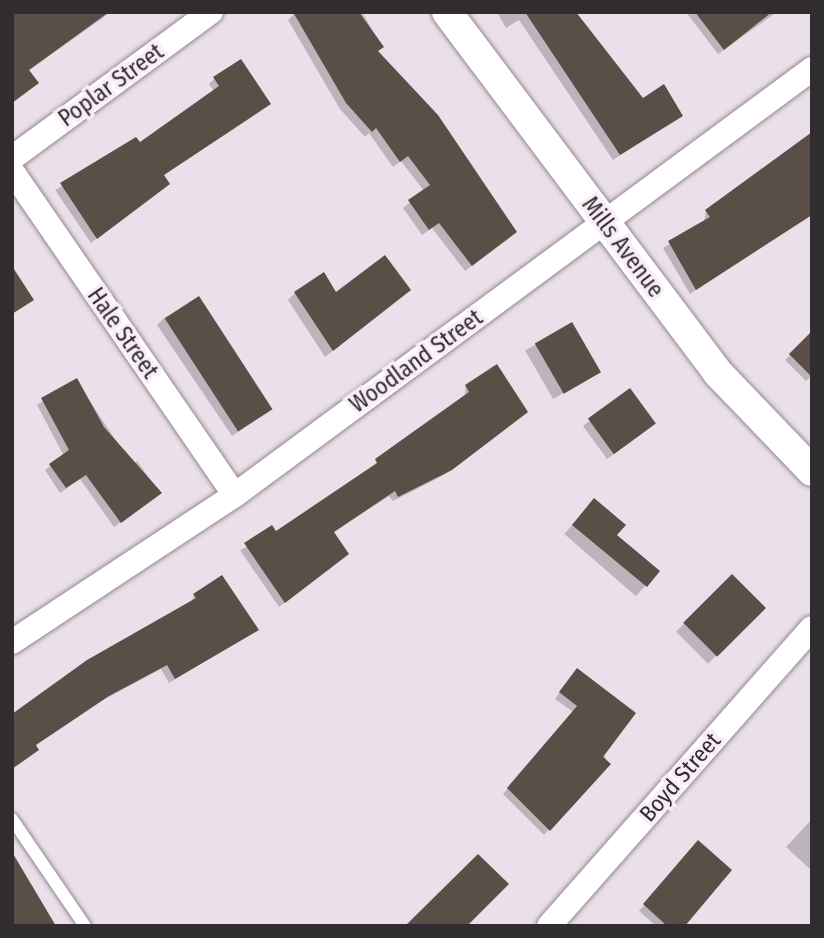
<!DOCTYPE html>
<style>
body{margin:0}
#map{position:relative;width:824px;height:938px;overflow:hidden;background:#ebe0ea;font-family:"Fira Sans Condensed",sans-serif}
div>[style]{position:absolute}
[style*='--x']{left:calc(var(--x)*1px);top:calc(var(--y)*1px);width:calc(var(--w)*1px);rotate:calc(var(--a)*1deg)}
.shadow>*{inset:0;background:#0003;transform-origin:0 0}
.building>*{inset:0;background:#5a4f47;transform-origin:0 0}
.roads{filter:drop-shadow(0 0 2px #938891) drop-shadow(0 0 2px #938891)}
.service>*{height:12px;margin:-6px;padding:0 6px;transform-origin:6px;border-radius:6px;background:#fff}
.minor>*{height:24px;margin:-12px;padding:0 12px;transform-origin:12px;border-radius:12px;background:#fff}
.tertiary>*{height:30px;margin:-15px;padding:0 15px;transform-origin:15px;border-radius:15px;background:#fff}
span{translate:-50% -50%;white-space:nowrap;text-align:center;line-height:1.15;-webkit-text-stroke:7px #f9edf8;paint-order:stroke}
.street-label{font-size:23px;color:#312c30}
.frame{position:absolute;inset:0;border:14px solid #312c30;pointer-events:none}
</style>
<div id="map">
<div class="shadow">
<i style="clip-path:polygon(12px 12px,111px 12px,28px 71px,36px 83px,12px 103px)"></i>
<i style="clip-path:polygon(296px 12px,362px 12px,382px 47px,377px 52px,509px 237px,465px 271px,432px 228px,422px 235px,403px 208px,424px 191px,401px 161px,393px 167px,369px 133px,365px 137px,340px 109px,288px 20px)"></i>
<i style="clip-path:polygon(497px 12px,574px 12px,642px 100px,681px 116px,613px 160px,519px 20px,506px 28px)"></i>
<i style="clip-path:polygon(686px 12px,777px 12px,718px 54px)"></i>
<i style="clip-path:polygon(214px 79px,263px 109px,162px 176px,162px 189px,91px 243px,55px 190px,140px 145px,214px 91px,209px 84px)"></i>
<i style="clip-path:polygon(706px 211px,809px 216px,690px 294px,663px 248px,704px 222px)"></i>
<i style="clip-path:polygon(295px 293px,336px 295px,402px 296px,325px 357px,288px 300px)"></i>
<i style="clip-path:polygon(164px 318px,269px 409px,232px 436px,157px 325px)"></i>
<i style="left:571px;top:324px;width:56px;height:53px;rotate:60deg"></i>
<i style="clip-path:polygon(812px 333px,812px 375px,806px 381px,785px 360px)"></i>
<i style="clip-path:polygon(76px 380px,132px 465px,137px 461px,160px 493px,114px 527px,80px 479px,60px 493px,45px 470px,64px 456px,37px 405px)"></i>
<i style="clip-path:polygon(466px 386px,521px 417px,444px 475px,393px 501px,389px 496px,332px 533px,341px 559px,279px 607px,240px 550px,276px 533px,372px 468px,464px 398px)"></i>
<i style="clip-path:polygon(629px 391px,648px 429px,607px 459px,583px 426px)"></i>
<i style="left:586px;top:509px;width:95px;height:33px;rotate:41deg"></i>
<i style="left:732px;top:576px;width:45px;height:79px;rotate:45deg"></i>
<i style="clip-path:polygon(194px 595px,257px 630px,169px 683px,161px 669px,101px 701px,34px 746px,12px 769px,12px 716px,191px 603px)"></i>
<i style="clip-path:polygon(571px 676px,608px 764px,544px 835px,503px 794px,573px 712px,555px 699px)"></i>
<i style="clip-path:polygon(812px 819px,812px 871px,786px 847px)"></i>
<i style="clip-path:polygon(693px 848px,682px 926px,656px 926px,639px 911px)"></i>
</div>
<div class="building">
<i style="clip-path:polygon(12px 12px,109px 12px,29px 70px,39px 83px,12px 103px)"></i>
<i style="clip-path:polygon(293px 12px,359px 12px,384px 47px,378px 51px,438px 115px,517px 232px,472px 266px,439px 223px,429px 230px,408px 200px,430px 185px,408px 156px,400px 162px,376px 128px,372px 132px,346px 103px)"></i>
<i style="clip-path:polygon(525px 12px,576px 12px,643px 98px,664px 84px,683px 116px,620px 155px)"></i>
<i style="clip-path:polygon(695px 12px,772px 12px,724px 50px)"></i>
<i style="clip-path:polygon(241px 59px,271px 104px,164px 175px,170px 184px,97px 239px,60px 183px,136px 137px,140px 142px,219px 86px,213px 77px)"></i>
<i style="clip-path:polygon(812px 132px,812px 215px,696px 290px,668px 241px,710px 217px,705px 210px)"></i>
<i style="clip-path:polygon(385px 255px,411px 290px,333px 351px,294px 292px,324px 272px,336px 292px)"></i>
<i style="clip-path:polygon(12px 266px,34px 300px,12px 314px)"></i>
<i style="left:199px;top:296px;width:135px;height:41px;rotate:57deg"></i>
<i style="left:572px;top:322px;width:58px;height:43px;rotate:60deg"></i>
<i style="clip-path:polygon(812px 331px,812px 377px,789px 354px)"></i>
<i style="clip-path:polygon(497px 364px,528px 412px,452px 470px,398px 497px,395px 491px,334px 532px,349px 554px,285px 603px,244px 543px,272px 525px,276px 531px,377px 463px,375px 459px,469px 392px,465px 385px)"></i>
<i style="clip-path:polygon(77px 378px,104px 427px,162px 493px,121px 523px,86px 475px,66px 488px,49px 464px,69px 450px,41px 398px)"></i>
<i style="left:630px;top:388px;width:44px;height:52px;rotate:54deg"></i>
<i style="clip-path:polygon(594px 498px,626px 525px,617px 535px,660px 571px,647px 587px,572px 525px)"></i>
<i style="left:732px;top:574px;width:48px;height:69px;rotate:45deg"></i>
<i style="clip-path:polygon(222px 575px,259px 630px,175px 679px,167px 665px,109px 696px,36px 745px,39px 750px,12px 769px,12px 714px,87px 660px,196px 598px,193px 594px)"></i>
<i style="clip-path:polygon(577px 668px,636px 713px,603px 757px,611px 764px,550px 831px,507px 788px,577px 706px,559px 692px)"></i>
<i style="clip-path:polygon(698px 840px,732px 870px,685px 926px,667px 926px,643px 904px)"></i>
<i style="clip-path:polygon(12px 852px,56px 926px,12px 926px)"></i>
<i style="clip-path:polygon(478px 854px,509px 884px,467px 926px,405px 926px)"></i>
</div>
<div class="roads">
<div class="service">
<i style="--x:12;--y:819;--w:130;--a:55.7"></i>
</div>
<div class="minor">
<i style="--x:12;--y:158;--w:247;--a:-36.3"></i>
<i style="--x:12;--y:171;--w:393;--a:55.5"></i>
<i style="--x:12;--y:642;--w:267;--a:-33.4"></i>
<i style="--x:235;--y:495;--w:717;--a:-36.44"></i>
<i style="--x:549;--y:926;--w:397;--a:-48.6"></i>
</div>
<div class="tertiary">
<i style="--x:447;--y:12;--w:450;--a:53.1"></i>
<i style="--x:717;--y:372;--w:137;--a:46.2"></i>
</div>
</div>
<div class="street-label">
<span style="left:111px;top:85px;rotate:-36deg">Poplar Street</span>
<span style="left:623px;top:247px;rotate:53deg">Mills Avenue</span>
<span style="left:123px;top:333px;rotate:55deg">Hale Street</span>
<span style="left:416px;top:361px;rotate:-36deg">Woodland Street</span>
<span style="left:680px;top:777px;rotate:-49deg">Boyd Street</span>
</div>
<div class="frame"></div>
</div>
